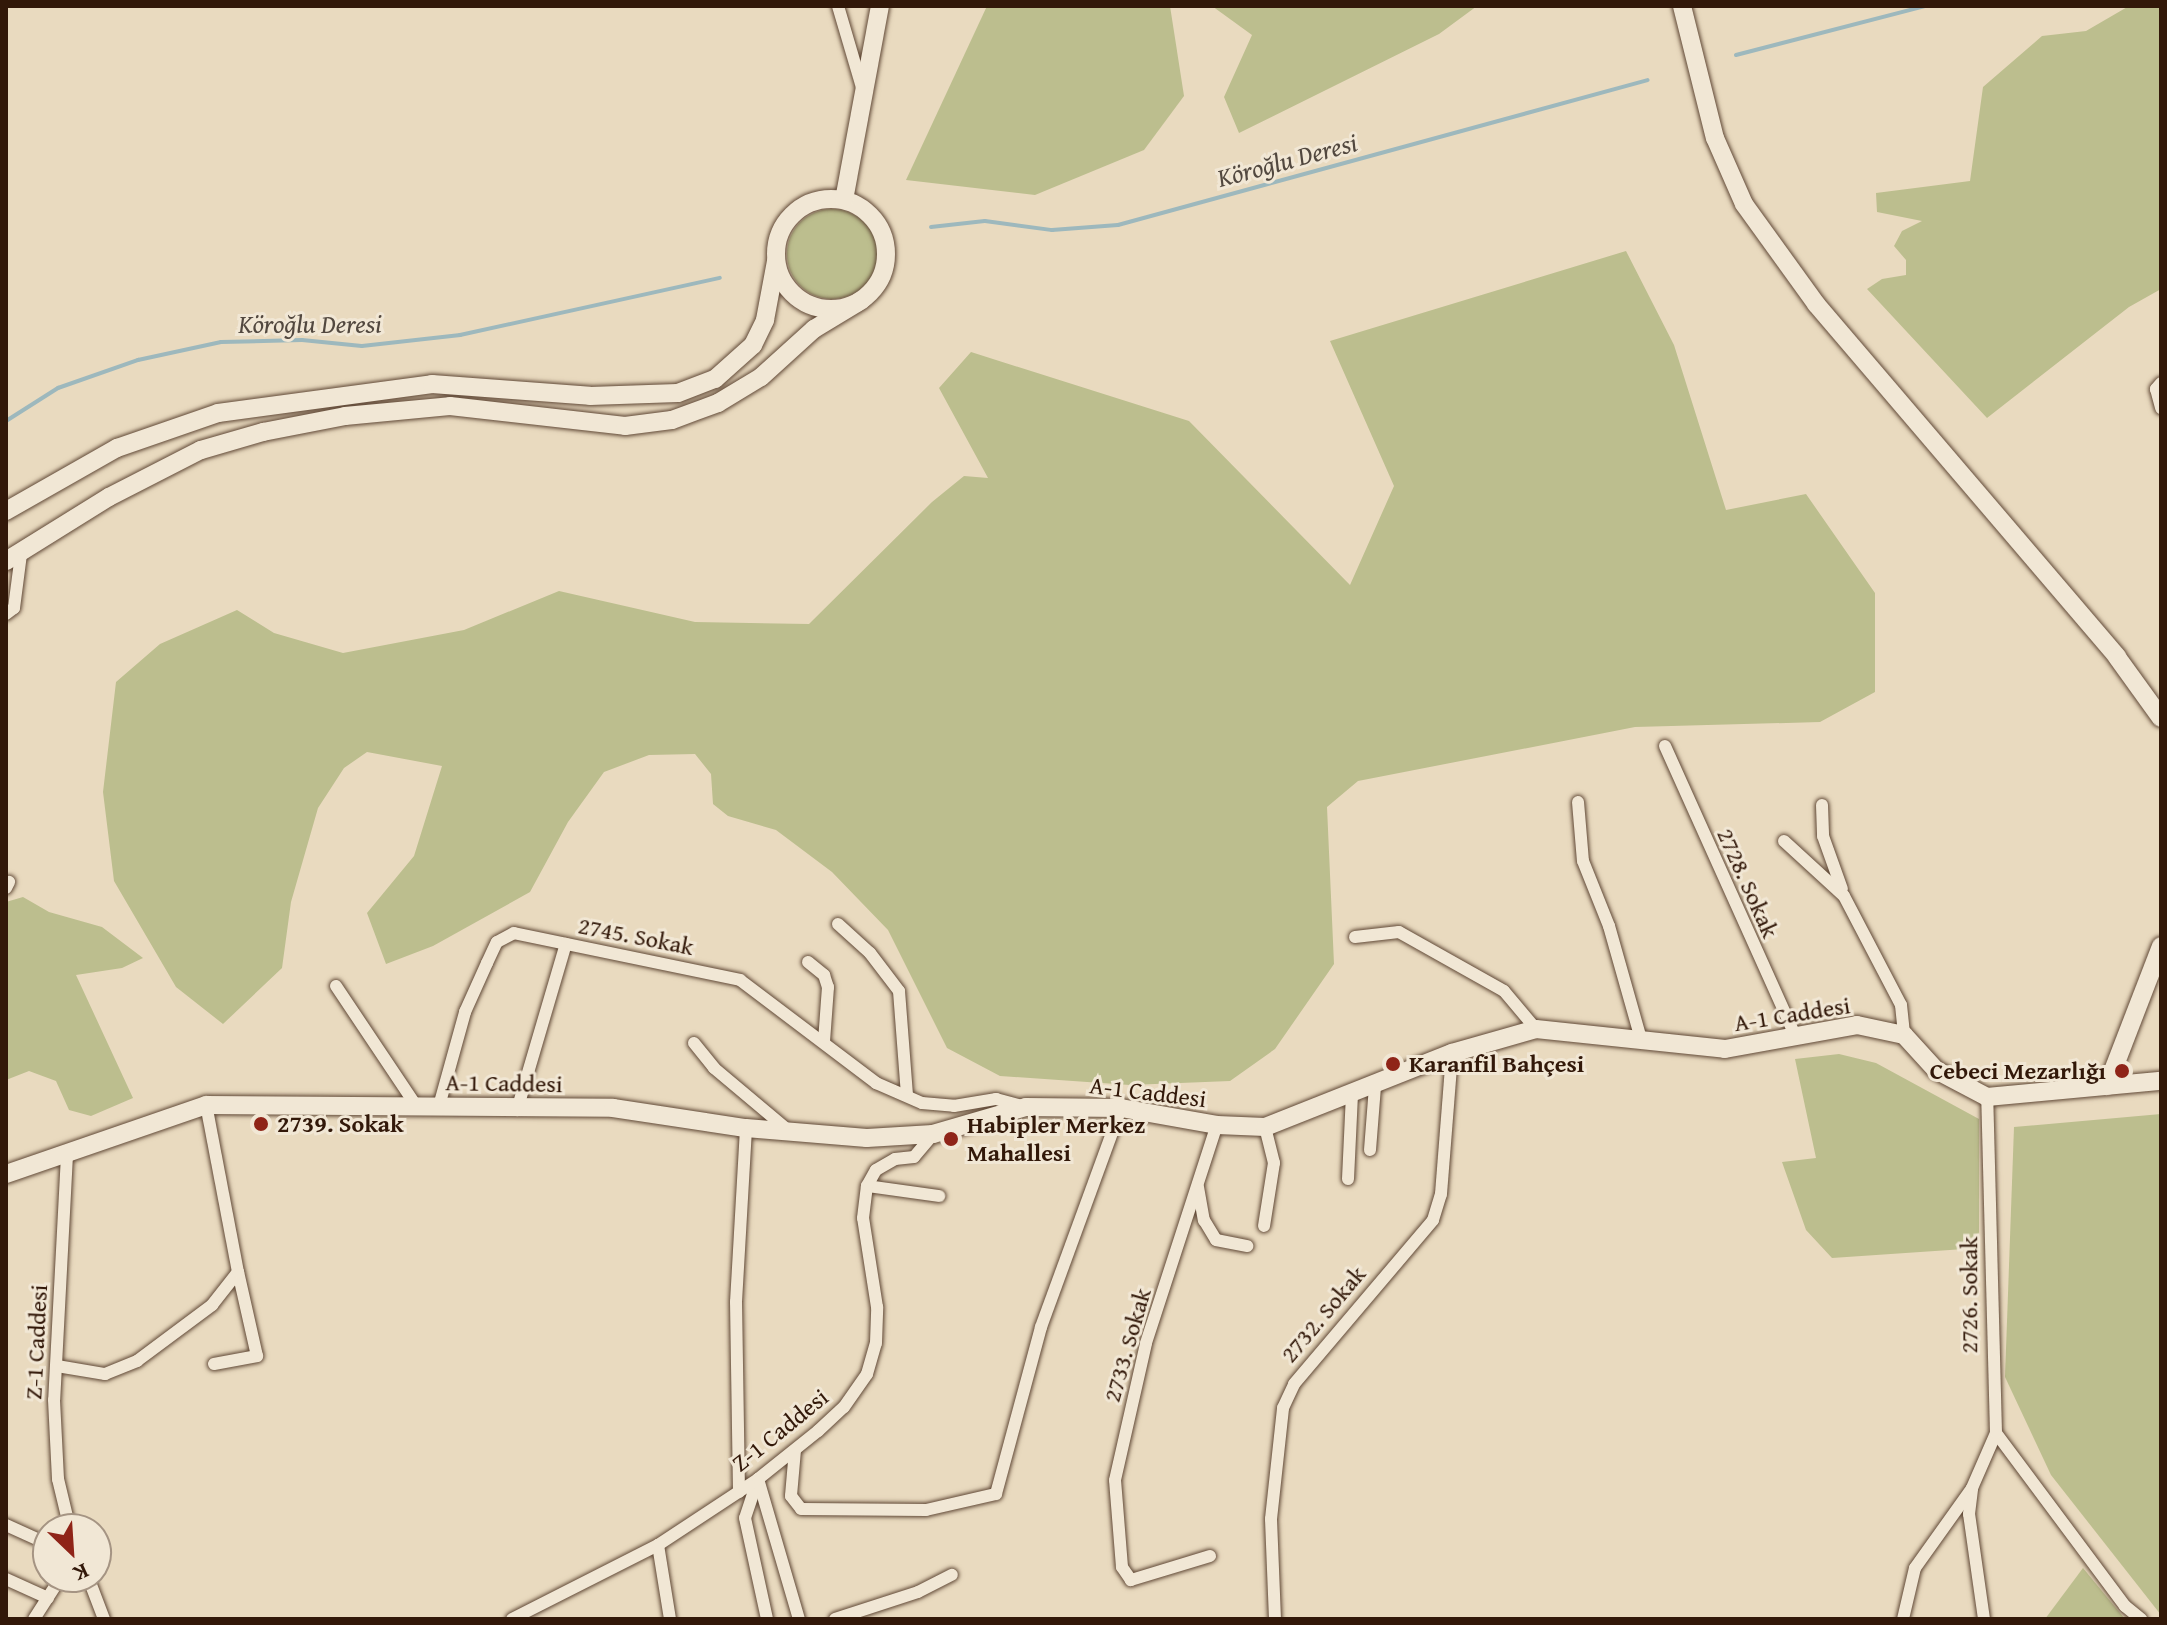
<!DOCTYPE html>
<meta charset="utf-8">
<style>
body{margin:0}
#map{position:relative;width:2167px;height:1625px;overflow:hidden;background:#e9dabf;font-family:"Gentium Book Plus",serif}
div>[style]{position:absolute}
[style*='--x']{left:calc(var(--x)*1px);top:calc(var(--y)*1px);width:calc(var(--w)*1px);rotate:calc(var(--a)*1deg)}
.green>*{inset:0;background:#bcbe8e}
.round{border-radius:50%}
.stream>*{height:4px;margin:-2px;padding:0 2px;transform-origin:2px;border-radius:2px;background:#9db8bd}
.roads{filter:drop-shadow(0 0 2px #604836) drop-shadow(0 0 2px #604836)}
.minor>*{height:12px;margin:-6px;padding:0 6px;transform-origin:6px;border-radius:6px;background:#f1e7d5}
.secondary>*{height:18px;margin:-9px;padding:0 9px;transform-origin:9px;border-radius:9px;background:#f1e7d5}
.secondary>.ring{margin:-9px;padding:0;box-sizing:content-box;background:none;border:18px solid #f1e7d5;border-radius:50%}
.dots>*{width:22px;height:22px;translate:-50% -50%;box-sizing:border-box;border:4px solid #f1e7d5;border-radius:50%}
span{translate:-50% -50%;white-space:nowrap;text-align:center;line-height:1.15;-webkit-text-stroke:6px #f1e7d5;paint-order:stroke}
.street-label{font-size:24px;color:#321809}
.poi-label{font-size:24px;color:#321809;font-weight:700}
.left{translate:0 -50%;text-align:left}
.right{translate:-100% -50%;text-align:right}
.water-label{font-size:26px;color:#52483f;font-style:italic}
.frame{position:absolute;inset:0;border:8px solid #321809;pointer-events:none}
.north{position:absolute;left:32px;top:1513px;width:80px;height:80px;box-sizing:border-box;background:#f1e7d5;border:2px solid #a59483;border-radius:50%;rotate:155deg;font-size:22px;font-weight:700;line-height:32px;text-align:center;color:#321809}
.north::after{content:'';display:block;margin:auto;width:28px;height:36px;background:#8f2418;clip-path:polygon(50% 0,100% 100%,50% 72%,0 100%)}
</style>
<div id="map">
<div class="green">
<i style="clip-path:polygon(987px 6px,1170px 6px,1184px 96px,1144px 150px,1035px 195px,906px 180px)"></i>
<i style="clip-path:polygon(1212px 6px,1477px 6px,1439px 34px,1239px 133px,1224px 97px,1252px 35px)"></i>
<i style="clip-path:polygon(2129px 6px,2161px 6px,2161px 289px,2129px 307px,1987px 418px,1867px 289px,1882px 279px,1906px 275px,1906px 260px,1894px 246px,1902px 231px,1922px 221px,1877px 212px,1876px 193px,1970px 181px,1983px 87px,2042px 36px,2086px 31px)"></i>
<i class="round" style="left:787px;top:209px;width:90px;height:90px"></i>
<i style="clip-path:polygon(1626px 251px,1674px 345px,1726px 510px,1806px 494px,1875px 593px,1875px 692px,1820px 722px,1635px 727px,1358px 781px,1327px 807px,1334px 964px,1275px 1049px,1230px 1081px,1130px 1085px,1000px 1076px,947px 1048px,888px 930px,832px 872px,776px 830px,728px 816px,713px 804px,711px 774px,695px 754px,649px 755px,604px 772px,568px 822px,530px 892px,433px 946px,386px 964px,367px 913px,414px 856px,442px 766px,367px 752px,344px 768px,318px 808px,291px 902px,282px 968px,223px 1024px,176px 987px,114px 881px,103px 792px,116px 682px,160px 644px,237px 610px,274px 633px,343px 653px,464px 630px,559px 591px,695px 622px,809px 624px,932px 502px,964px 476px,988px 478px,939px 388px,971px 352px,1189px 421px,1350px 585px,1394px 486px,1330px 341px)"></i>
<i style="clip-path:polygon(23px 897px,49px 912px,102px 927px,143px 958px,122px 968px,76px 975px,133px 1098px,91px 1116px,69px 1110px,56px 1081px,29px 1071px,6px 1080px,6px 902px)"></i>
<i style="clip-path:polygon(1839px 1054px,1876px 1063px,1979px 1119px,1979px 1248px,1832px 1258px,1806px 1230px,1782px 1162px,1816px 1158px,1795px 1059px)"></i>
<i style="clip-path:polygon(2161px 1114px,2161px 1615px,2051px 1475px,2005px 1377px,2014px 1127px)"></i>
<i style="clip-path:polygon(2083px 1568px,2125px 1619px,2045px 1619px)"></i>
</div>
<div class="stream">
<i style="--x:1736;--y:55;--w:196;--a:-14.5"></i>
<i style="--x:931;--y:227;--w:54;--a:-6.3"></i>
<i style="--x:985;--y:221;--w:68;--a:7.7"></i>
<i style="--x:1052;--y:230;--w:66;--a:-4.3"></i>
<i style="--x:1118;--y:225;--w:549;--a:-15.3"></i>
<i style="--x:6;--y:421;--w:62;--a:-32.4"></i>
<i style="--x:58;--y:388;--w:85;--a:-19.3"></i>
<i style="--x:138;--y:360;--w:85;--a:-12.2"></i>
<i style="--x:221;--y:342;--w:81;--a:-1.4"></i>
<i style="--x:302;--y:340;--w:60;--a:5.7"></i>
<i style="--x:362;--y:346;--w:99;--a:-6.4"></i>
<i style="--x:460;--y:335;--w:266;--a:-12.4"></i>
</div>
<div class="roads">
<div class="minor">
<i style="--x:838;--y:6;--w:89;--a:73.6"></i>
<i style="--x:2161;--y:383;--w:8;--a:130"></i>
<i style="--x:2156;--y:389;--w:20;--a:75"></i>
<i style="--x:6;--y:614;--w:10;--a:-37"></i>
<i style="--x:14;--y:608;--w:54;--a:-82.6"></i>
<i style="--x:1665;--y:746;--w:317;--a:65.8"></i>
<i style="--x:1578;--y:802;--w:59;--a:85.2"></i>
<i style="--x:1583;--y:861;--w:70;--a:68.2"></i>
<i style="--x:1609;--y:926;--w:117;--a:74.2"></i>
<i style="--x:1822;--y:805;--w:31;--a:88"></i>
<i style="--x:1823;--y:836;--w:56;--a:70.3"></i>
<i style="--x:1784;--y:841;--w:81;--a:42.5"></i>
<i style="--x:1844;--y:896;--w:123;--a:62.4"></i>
<i style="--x:1901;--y:1005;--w:30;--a:84"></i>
<i style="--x:6;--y:888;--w:7;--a:-63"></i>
<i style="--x:838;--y:924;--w:43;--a:42.2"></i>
<i style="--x:870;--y:953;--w:48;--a:52.7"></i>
<i style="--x:899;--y:991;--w:105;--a:85.6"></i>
<i style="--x:1355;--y:937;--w:44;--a:-6.5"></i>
<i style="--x:1399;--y:932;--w:120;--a:29.3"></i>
<i style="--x:1504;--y:991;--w:50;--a:49.9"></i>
<i style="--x:808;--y:962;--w:21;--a:39"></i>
<i style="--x:824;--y:975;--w:13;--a:72"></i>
<i style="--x:828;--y:987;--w:54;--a:94.2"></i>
<i style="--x:336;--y:986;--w:142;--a:56.2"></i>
<i style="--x:694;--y:1043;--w:32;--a:51"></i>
<i style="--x:714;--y:1068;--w:98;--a:40"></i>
<i style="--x:439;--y:1106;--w:98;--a:-74.5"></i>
<i style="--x:465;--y:1012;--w:54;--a:-65.8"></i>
<i style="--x:487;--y:963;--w:23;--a:-65"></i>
<i style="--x:497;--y:942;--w:19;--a:-28"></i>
<i style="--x:514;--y:933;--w:231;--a:11.7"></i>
<i style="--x:740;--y:980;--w:171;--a:37.1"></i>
<i style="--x:876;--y:1083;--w:50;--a:23.5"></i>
<i style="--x:922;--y:1103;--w:32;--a:5"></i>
<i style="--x:954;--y:1106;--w:43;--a:-9.5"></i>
<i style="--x:996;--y:1099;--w:28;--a:15"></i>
<i style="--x:517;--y:1110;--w:173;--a:-73.6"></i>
<i style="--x:1370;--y:1150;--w:64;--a:-85.5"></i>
<i style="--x:67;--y:1155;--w:245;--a:93"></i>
<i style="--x:54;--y:1400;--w:79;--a:87.1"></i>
<i style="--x:58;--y:1479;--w:51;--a:76.5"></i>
<i style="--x:1348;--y:1179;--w:85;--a:-87.3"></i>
<i style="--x:867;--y:1186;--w:73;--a:7.9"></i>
<i style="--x:1198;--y:1187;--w:34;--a:80"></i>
<i style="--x:1204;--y:1220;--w:23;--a:59"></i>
<i style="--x:1216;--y:1240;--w:32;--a:11"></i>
<i style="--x:1264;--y:1226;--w:64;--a:-81"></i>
<i style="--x:1274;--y:1163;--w:37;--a:-104"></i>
<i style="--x:214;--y:1364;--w:44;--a:-10.5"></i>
<i style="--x:257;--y:1356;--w:86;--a:-102.7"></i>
<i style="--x:57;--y:1366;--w:49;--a:9.5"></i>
<i style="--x:105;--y:1374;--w:35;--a:-22"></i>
<i style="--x:137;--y:1361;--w:94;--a:-36.7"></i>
<i style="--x:212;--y:1305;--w:42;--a:-51.8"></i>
<i style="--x:238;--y:1272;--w:170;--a:-100.8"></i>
<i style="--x:1996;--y:1433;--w:216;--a:53.3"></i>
<i style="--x:2125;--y:1606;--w:21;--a:39"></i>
<i style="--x:795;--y:1450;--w:46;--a:95"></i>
<i style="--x:791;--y:1496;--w:16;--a:52"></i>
<i style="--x:801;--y:1509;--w:125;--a:0.5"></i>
<i style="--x:926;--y:1510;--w:72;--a:-12.9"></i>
<i style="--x:996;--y:1494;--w:173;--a:-74.9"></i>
<i style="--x:1041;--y:1327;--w:233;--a:-69.9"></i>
<i style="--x:758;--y:1479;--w:146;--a:73.7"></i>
<i style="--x:758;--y:1479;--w:41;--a:108.4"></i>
<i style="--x:745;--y:1518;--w:103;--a:77.7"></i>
<i style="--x:739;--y:1492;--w:190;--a:-90.9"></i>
<i style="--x:736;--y:1302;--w:174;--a:-86.7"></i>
<i style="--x:6;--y:1525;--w:46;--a:24.3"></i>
<i style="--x:1210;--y:1556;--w:83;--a:163.1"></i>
<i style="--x:1131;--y:1580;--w:16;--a:-125"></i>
<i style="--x:1122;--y:1567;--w:87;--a:-94.6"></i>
<i style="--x:1115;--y:1480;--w:140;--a:-77.2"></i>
<i style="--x:1146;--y:1343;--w:229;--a:-72"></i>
<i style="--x:88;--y:1577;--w:45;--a:69.1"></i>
<i style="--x:6;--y:1579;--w:46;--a:24.3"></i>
<i style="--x:34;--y:1619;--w:50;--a:-57.3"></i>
<i style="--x:512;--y:1619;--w:164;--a:-26.9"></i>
<i style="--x:670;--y:1619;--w:75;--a:-99.2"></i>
<i style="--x:658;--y:1545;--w:120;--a:-33.4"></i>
<i style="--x:758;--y:1479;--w:77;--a:-38.7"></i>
<i style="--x:818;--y:1431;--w:35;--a:-43"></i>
<i style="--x:844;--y:1407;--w:40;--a:-55.1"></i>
<i style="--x:867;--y:1374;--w:32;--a:-74"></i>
<i style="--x:876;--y:1343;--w:36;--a:-88"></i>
<i style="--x:877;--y:1307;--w:90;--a:-98.9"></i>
<i style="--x:863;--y:1218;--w:32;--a:-83"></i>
<i style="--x:867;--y:1186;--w:18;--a:-61"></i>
<i style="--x:876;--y:1170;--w:22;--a:-30"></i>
<i style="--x:895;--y:1159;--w:19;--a:-6"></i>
<i style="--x:914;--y:1157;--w:30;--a:-50"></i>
<i style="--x:835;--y:1619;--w:87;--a:-18"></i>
<i style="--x:918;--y:1592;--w:38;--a:-27"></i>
<i style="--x:1275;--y:1619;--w:100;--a:-92.3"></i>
<i style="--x:1271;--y:1519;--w:112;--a:-83.8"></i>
<i style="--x:1283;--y:1408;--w:26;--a:-65"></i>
<i style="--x:1294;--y:1384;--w:215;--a:-49.7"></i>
<i style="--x:1433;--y:1220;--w:27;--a:-73"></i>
<i style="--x:1441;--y:1194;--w:141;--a:-85.5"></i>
<i style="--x:1903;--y:1619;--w:52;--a:-76.8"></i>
<i style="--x:1915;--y:1568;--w:98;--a:-54.5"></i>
<i style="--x:1984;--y:1619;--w:106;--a:-98.1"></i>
<i style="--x:1969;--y:1514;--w:26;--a:-83"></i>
<i style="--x:1972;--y:1488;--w:60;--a:-66.4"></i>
<i style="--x:1996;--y:1433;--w:336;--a:-91.5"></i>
</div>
<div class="secondary">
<i style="--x:1682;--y:6;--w:136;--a:76"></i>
<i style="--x:1715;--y:138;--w:72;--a:66.3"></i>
<i style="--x:1744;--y:204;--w:123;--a:54.2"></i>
<i style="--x:1816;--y:304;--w:464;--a:49.5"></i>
<i style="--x:2117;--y:657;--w:75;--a:54.2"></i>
<i class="ring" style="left:776px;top:199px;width:92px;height:92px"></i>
<i style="--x:844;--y:200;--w:197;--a:-79.5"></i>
<i style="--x:6;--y:511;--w:128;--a:-29.6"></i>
<i style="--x:117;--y:448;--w:107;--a:-19.1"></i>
<i style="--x:218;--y:413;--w:216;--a:-7.7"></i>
<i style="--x:432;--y:384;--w:158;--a:4.3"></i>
<i style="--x:590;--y:396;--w:88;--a:-2"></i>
<i style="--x:678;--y:393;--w:40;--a:-21"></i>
<i style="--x:715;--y:379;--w:51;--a:-41.8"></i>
<i style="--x:753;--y:345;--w:28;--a:-64"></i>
<i style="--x:765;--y:320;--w:60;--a:-79.4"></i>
<i style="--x:6;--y:561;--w:121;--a:-31.9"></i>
<i style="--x:109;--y:497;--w:103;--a:-27.1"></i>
<i style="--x:201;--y:450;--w:65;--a:-16.2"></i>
<i style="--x:263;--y:432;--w:84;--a:-11"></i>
<i style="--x:345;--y:416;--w:105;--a:-5.4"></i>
<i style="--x:450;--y:406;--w:176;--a:6.5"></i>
<i style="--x:625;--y:426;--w:47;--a:-7.3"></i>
<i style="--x:672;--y:420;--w:49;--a:-20.3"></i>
<i style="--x:718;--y:403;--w:50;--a:-31.2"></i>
<i style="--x:761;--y:377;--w:72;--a:-42.2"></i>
<i style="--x:814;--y:329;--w:56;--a:-31.1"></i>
<i style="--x:2107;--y:1086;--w:150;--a:-68.9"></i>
<i style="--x:6;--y:1174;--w:212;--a:-19"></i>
<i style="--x:206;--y:1105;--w:407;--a:0.4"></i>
<i style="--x:613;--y:1108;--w:134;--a:8.6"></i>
<i style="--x:746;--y:1128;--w:121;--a:4.7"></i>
<i style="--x:867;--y:1138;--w:66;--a:-3.5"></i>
<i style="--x:933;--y:1134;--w:97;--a:-16.2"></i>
<i style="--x:1026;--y:1107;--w:95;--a:0.6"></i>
<i style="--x:1121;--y:1108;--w:97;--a:10"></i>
<i style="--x:1217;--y:1125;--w:48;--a:2.4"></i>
<i style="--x:1265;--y:1127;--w:201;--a:-21.6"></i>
<i style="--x:1452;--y:1053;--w:87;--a:-15.9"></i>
<i style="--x:1536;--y:1029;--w:190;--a:6"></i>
<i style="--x:1725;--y:1049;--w:134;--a:-10.3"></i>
<i style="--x:1857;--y:1025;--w:48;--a:12"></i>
<i style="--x:1904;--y:1035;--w:47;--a:47.6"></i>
<i style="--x:1936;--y:1070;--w:58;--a:27.9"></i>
<i style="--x:1987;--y:1097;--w:175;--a:-5.3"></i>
</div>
</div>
<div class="dots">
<i style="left:1393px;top:1064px;background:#8f2418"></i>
<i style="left:2122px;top:1071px;background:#8f2418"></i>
<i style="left:261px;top:1124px;background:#8f2418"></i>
<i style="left:951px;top:1139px;background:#8f2418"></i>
</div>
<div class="street-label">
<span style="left:1748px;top:883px;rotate:66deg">2728. Sokak</span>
<span style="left:636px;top:936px;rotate:11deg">2745. Sokak</span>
<span style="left:1792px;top:1014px;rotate:-9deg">A-1 Caddesi</span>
<span style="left:504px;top:1083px;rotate:1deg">A-1 Caddesi</span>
<span style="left:1148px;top:1092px;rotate:7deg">A-1 Caddesi</span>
<span style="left:1969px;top:1295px;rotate:-90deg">2726. Sokak</span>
<span style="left:1323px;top:1314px;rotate:-50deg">2732. Sokak</span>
<span style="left:36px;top:1342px;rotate:-87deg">Z-1 Caddesi</span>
<span style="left:1127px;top:1345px;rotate:-74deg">2733. Sokak</span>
<span style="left:780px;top:1430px;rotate:-39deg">Z-1 Caddesi</span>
</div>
<div class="poi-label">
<span class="left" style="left:1409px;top:1064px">Karanfil Bahçesi</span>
<span class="right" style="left:2106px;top:1071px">Cebeci Mezarlığı</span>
<span class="left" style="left:277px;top:1124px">2739. Sokak</span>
<span class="left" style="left:967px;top:1139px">Habipler Merkez<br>Mahallesi</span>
</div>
<div class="water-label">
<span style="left:1287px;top:160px;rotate:-15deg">Köroğlu Deresi</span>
<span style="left:310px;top:324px">Köroğlu Deresi</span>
</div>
<div class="frame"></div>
<div class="north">K</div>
</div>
